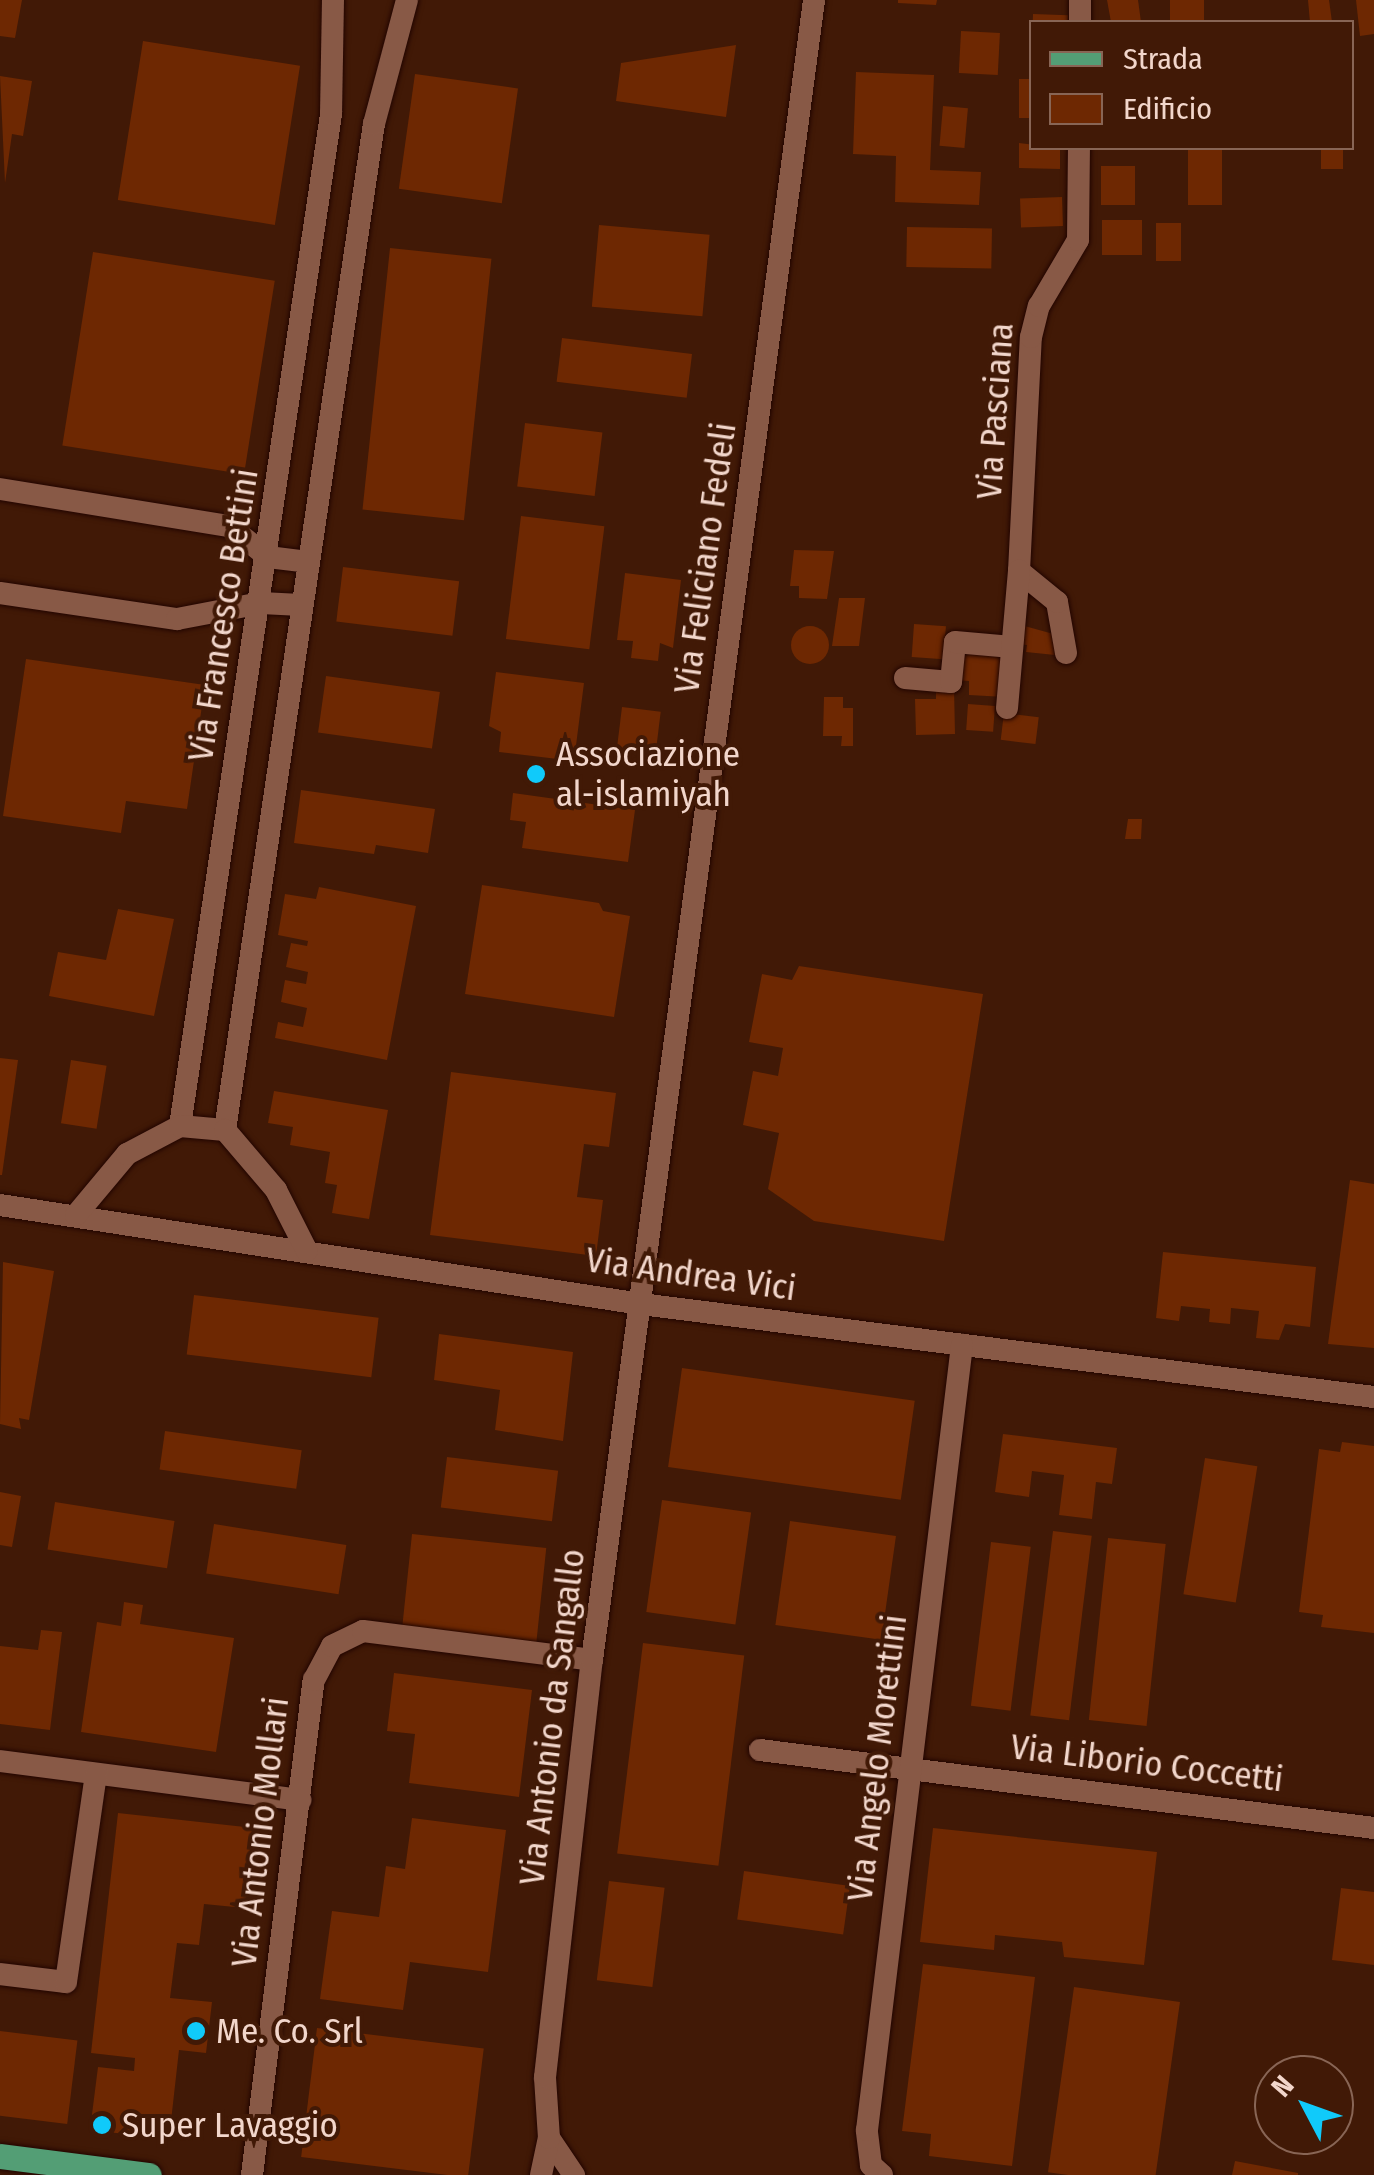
<!DOCTYPE html>
<style>
body{margin:0}
#map{position:relative;width:1374px;height:2175px;overflow:hidden;background:#411906;font-family:"Fira Sans Condensed",sans-serif}
div>[style]{position:absolute}
[style*='--x']{left:calc(var(--x)*1px);top:calc(var(--y)*1px);width:calc(var(--w)*1px);rotate:calc(var(--a)*1deg)}
.building>*{inset:0;background:#6e2802;transform-origin:0 0}
.round{border-radius:50%}
.roads{filter:drop-shadow(0 0 2px #220500) drop-shadow(0 0 2px #220500)}
.minor>*{height:22px;margin:-11px;padding:0 11px;transform-origin:11px;border-radius:11px;background:#885946}
.major>*{height:25px;margin:-12.5px;padding:0 12.5px;transform-origin:12.5px;border-radius:12.5px;background:#539e75}
.dots>*{width:28px;height:28px;translate:-50% -50%;box-sizing:border-box;border:5px solid #411906;border-radius:50%}
span{translate:-50% -50%;white-space:nowrap;text-align:center;line-height:1.15;-webkit-text-stroke:8px #411906;paint-order:stroke}
.street-label{font-size:35px;color:#f2d6cb}
.poi-label{font-size:35px;color:#f2d6cb}
.left{translate:0 -50%;text-align:left}
.legend{position:absolute;left:1029px;top:20px;width:325px;height:130px;box-sizing:border-box;background:#411906;border:2px solid #886555;margin:0;padding:12px 18px;list-style:none;font-size:30px;color:#f2d6cb}
.legend li{display:flex;align-items:center;gap:20px;height:50px}
.legend b{width:50px;border:2px solid #886555}
.north{position:absolute;left:1254px;top:2055px;width:100px;height:100px;box-sizing:border-box;background:#411906;border:2px solid #886555;border-radius:50%;rotate:311deg;font-size:28px;font-weight:700;line-height:40px;text-align:center;color:#f2d6cb}
.north::after{content:'';display:block;margin:auto;width:35px;height:45px;background:#10cafa;clip-path:polygon(50% 0,100% 100%,50% 72%,0 100%)}
</style>
<div id="map">
<div class="building">
<i style="clip-path:polygon(0 0,22px 0,15px 38px,0 36px)"></i>
<i style="clip-path:polygon(898px 0,937px 0,936px 5px,898px 3px)"></i>
<i style="clip-path:polygon(1107px 0,1138px 0,1141px 22px,1111px 22px)"></i>
<i style="left:1170px;top:0;width:34px;height:22px"></i>
<i style="clip-path:polygon(1308px 0,1329px 0,1332px 22px,1310px 22px)"></i>
<i style="clip-path:polygon(1356px 0,1374px 0,1374px 34px,1360px 36px)"></i>
<i style="left:1033px;top:14px;width:35px;height:8px;rotate:2deg"></i>
<i style="left:961px;top:31px;width:39px;height:42px;rotate:3deg"></i>
<i style="left:143px;top:41px;width:159px;height:161px;rotate:9deg"></i>
<i style="clip-path:polygon(736px 45px,726px 117px,616px 101px,621px 63px)"></i>
<i style="clip-path:polygon(856px 72px,934px 75px,930px 170px,981px 172px,979px 205px,895px 202px,896px 156px,853px 154px)"></i>
<i style="left:415px;top:74px;width:104px;height:116px;rotate:8deg"></i>
<i style="clip-path:polygon(0 76px,32px 81px,23px 136px,12px 134px,5px 183px)"></i>
<i style="left:1019px;top:79px;width:13px;height:39px"></i>
<i style="left:943px;top:106px;width:25px;height:40px;rotate:5deg"></i>
<i style="clip-path:polygon(1019px 143px,1060px 148px,1060px 169px,1019px 168px)"></i>
<i style="left:1188px;top:148px;width:34px;height:57px"></i>
<i style="left:1321px;top:148px;width:22px;height:21px"></i>
<i style="left:1101px;top:166px;width:34px;height:39px"></i>
<i style="left:1062px;top:197px;width:29px;height:42px;rotate:88deg"></i>
<i style="left:1102px;top:220px;width:40px;height:35px"></i>
<i style="left:1156px;top:223px;width:25px;height:38px"></i>
<i style="left:599px;top:225px;width:111px;height:82px;rotate:5deg"></i>
<i style="left:907px;top:227px;width:85px;height:40px;rotate:1deg"></i>
<i style="left:390px;top:248px;width:102px;height:263px;rotate:6deg"></i>
<i style="left:93px;top:252px;width:184px;height:196px;rotate:9deg"></i>
<i style="left:562px;top:338px;width:131px;height:44px;rotate:7deg"></i>
<i style="left:525px;top:423px;width:78px;height:64px;rotate:7deg"></i>
<i style="left:521px;top:516px;width:84px;height:124px;rotate:7deg"></i>
<i style="clip-path:polygon(794px 550px,834px 551px,827px 599px,799px 598px,799px 586px,790px 586px)"></i>
<i style="left:343px;top:567px;width:117px;height:55px;rotate:7deg"></i>
<i style="clip-path:polygon(625px 573px,681px 580px,673px 648px,660px 643px,658px 661px,631px 658px,633px 641px,617px 640px)"></i>
<i style="clip-path:polygon(839px 598px,865px 598px,859px 646px,832px 646px)"></i>
<i style="left:914px;top:624px;width:32px;height:33px;rotate:4deg"></i>
<i style="clip-path:polygon(1021px 625px,1057px 635px,1055px 655px,1026px 652px,1027px 645px,1019px 644px)"></i>
<i class="round" style="left:791px;top:626px;width:38px;height:38px"></i>
<i style="clip-path:polygon(958px 646px,1008px 648px,1005px 697px,969px 695px,969px 681px,956px 680px)"></i>
<i style="clip-path:polygon(26px 659px,205px 685px,187px 809px,126px 801px,121px 833px,3px 816px)"></i>
<i style="clip-path:polygon(496px 672px,584px 683px,574px 761px,499px 752px,501px 732px,489px 726px)"></i>
<i style="left:326px;top:676px;width:115px;height:57px;rotate:8deg"></i>
<i style="clip-path:polygon(954px 687px,955px 734px,916px 735px,915px 699px,936px 699px,936px 688px)"></i>
<i style="clip-path:polygon(824px 697px,843px 697px,843px 708px,853px 708px,853px 746px,841px 746px,842px 736px,823px 736px)"></i>
<i style="left:968px;top:704px;width:27px;height:26px;rotate:4deg"></i>
<i style="left:622px;top:707px;width:39px;height:42px;rotate:7deg"></i>
<i style="left:1004px;top:713px;width:35px;height:27px;rotate:7deg"></i>
<i style="clip-path:polygon(301px 790px,435px 809px,428px 853px,376px 845px,374px 854px,294px 843px)"></i>
<i style="clip-path:polygon(513px 793px,635px 810px,628px 862px,522px 848px,526px 822px,510px 820px)"></i>
<i style="clip-path:polygon(1128px 819px,1142px 819px,1141px 839px,1125px 839px)"></i>
<i style="clip-path:polygon(482px 885px,599px 903px,603px 911px,630px 916px,614px 1017px,465px 994px)"></i>
<i style="clip-path:polygon(319px 887px,416px 906px,387px 1060px,275px 1038px,278px 1022px,303px 1027px,307px 1008px,281px 1002px,285px 980px,306px 984px,308px 972px,286px 967px,291px 943px,307px 946px,308px 941px,278px 935px,285px 894px,316px 899px)"></i>
<i style="clip-path:polygon(118px 909px,174px 919px,154px 1016px,49px 996px,58px 952px,106px 960px)"></i>
<i style="clip-path:polygon(799px 966px,983px 994px,944px 1241px,814px 1221px,768px 1189px,779px 1133px,743px 1125px,753px 1071px,778px 1076px,783px 1048px,749px 1042px,762px 974px,792px 980px)"></i>
<i style="clip-path:polygon(0 1058px,18px 1060px,2px 1175px,0 1175px)"></i>
<i style="left:71px;top:1060px;width:36px;height:64px;rotate:9deg"></i>
<i style="clip-path:polygon(451px 1072px,616px 1093px,609px 1147px,584px 1144px,577px 1197px,603px 1200px,596px 1256px,430px 1235px)"></i>
<i style="clip-path:polygon(274px 1091px,388px 1110px,369px 1219px,332px 1213px,337px 1185px,325px 1183px,330px 1152px,290px 1145px,293px 1127px,268px 1123px)"></i>
<i style="clip-path:polygon(1350px 1180px,1374px 1184px,1374px 1348px,1328px 1344px)"></i>
<i style="clip-path:polygon(1163px 1252px,1316px 1267px,1310px 1327px,1285px 1324px,1279px 1340px,1256px 1338px,1259px 1311px,1231px 1308px,1230px 1324px,1209px 1322px,1210px 1309px,1181px 1306px,1179px 1321px,1156px 1318px)"></i>
<i style="clip-path:polygon(3px 1262px,54px 1271px,29px 1420px,19px 1418px,21px 1429px,0 1424px)"></i>
<i style="left:194px;top:1295px;width:186px;height:60px;rotate:7deg"></i>
<i style="clip-path:polygon(439px 1334px,573px 1352px,563px 1441px,495px 1430px,500px 1390px,434px 1380px)"></i>
<i style="left:682px;top:1368px;width:235px;height:100px;rotate:8deg"></i>
<i style="left:165px;top:1431px;width:138px;height:39px;rotate:8deg"></i>
<i style="clip-path:polygon(1003px 1434px,1117px 1448px,1112px 1484px,1096px 1482px,1092px 1519px,1059px 1515px,1064px 1475px,1032px 1471px,1029px 1497px,995px 1492px)"></i>
<i style="clip-path:polygon(1342px 1442px,1374px 1446px,1374px 1633px,1321px 1627px,1323px 1615px,1299px 1612px,1319px 1449px,1340px 1452px)"></i>
<i style="left:447px;top:1457px;width:112px;height:51px;rotate:7deg"></i>
<i style="left:1205px;top:1458px;width:53px;height:138px;rotate:9deg"></i>
<i style="clip-path:polygon(0 1492px,21px 1496px,12px 1547px,0 1545px)"></i>
<i style="left:662px;top:1500px;width:90px;height:113px;rotate:8deg"></i>
<i style="left:55px;top:1502px;width:121px;height:48px;rotate:9deg"></i>
<i style="left:790px;top:1521px;width:107px;height:105px;rotate:8deg"></i>
<i style="left:214px;top:1524px;width:134px;height:50px;rotate:9deg"></i>
<i style="left:1053px;top:1531px;width:39px;height:186px;rotate:7deg"></i>
<i style="left:412px;top:1534px;width:135px;height:100px;rotate:6deg"></i>
<i style="left:1108px;top:1538px;width:58px;height:183px;rotate:6deg"></i>
<i style="left:991px;top:1542px;width:40px;height:165px;rotate:7deg"></i>
<i style="clip-path:polygon(124px 1602px,143px 1605px,140px 1624px,234px 1638px,216px 1752px,81px 1732px,97px 1622px,121px 1626px)"></i>
<i style="clip-path:polygon(41px 1630px,62px 1632px,50px 1730px,0 1724px,0 1646px,38px 1650px)"></i>
<i style="left:643px;top:1643px;width:102px;height:212px;rotate:7deg"></i>
<i style="clip-path:polygon(394px 1673px,532px 1690px,519px 1797px,409px 1783px,415px 1734px,387px 1731px)"></i>
<i style="clip-path:polygon(118px 1813px,254px 1828px,245px 1908px,204px 1904px,199px 1945px,177px 1943px,170px 1998px,212px 2002px,206px 2053px,179px 2050px,169px 2139px,90px 2130px,98px 2067px,134px 2071px,135px 2058px,91px 2053px)"></i>
<i style="clip-path:polygon(412px 1818px,506px 1830px,488px 1972px,410px 1962px,403px 2010px,320px 1999px,332px 1911px,379px 1917px,386px 1866px,405px 1869px)"></i>
<i style="clip-path:polygon(933px 1828px,1157px 1852px,1144px 1965px,1064px 1957px,1062px 1942px,995px 1935px,994px 1950px,920px 1942px)"></i>
<i style="left:744px;top:1871px;width:107px;height:49px;rotate:8deg"></i>
<i style="left:609px;top:1881px;width:56px;height:100px;rotate:7deg"></i>
<i style="clip-path:polygon(1341px 1888px,1374px 1892px,1374px 1965px,1332px 1960px)"></i>
<i style="clip-path:polygon(923px 1964px,1035px 1977px,1012px 2166px,929px 2156px,931px 2134px,902px 2131px)"></i>
<i style="left:1074px;top:1987px;width:107px;height:187px;rotate:8deg"></i>
<i style="left:317px;top:2028px;width:168px;height:130px;rotate:7deg"></i>
<i style="left:0;top:2031px;width:78px;height:84px;rotate:7deg"></i>
<i style="clip-path:polygon(1235px 2161px,1298px 2173px,1298px 2175px,1232px 2175px)"></i>
</div>
<div class="roads">
<div class="minor">
<i style="--x:1080;--y:22;--w:22;--a:-90"></i>
<i style="--x:0;--y:489;--w:232;--a:9.2"></i>
<i style="--x:229;--y:526;--w:50;--a:38.5"></i>
<i style="--x:268;--y:557;--w:40;--a:7.1"></i>
<i style="--x:0;--y:593;--w:179;--a:8.4"></i>
<i style="--x:177;--y:619;--w:86;--a:-10.8"></i>
<i style="--x:261;--y:603;--w:40;--a:2.9"></i>
<i style="--x:1066;--y:653;--w:52;--a:-100"></i>
<i style="--x:1057;--y:602;--w:49;--a:-140.8"></i>
<i style="--x:1019;--y:571;--w:234;--a:-87.1"></i>
<i style="--x:1031;--y:337;--w:32;--a:-76"></i>
<i style="--x:1039;--y:306;--w:77;--a:-59.4"></i>
<i style="--x:1078;--y:240;--w:92;--a:-89.4"></i>
<i style="--x:905;--y:678;--w:46;--a:5"></i>
<i style="--x:951;--y:682;--w:40;--a:-84.3"></i>
<i style="--x:955;--y:642;--w:57;--a:5"></i>
<i style="--x:1007;--y:708;--w:138;--a:-85"></i>
<i style="--x:180;--y:1126;--w:1023;--a:-81.51"></i>
<i style="--x:331;--y:114;--w:114;--a:-89"></i>
<i style="--x:225;--y:1130;--w:1017;--a:-81.58"></i>
<i style="--x:374;--y:124;--w:128;--a:-75.1"></i>
<i style="--x:0;--y:1205;--w:649;--a:8.78"></i>
<i style="--x:641;--y:1304;--w:739;--a:7.23"></i>
<i style="--x:76;--y:1215;--w:80;--a:-50.1"></i>
<i style="--x:127;--y:1154;--w:60;--a:-27.8"></i>
<i style="--x:180;--y:1126;--w:45;--a:5.1"></i>
<i style="--x:225;--y:1130;--w:79;--a:49.6"></i>
<i style="--x:276;--y:1190;--w:68;--a:63.1"></i>
<i style="--x:760;--y:1750;--w:619;--a:7.24"></i>
<i style="--x:0;--y:1761;--w:303;--a:7.4"></i>
<i style="--x:0;--y:1974;--w:66;--a:6.9"></i>
<i style="--x:66;--y:1982;--w:210;--a:-81.8"></i>
<i style="--x:549;--y:2138;--w:45;--a:56"></i>
<i style="--x:252;--y:2175;--w:499;--a:-82.9"></i>
<i style="--x:314;--y:1680;--w:38;--a:-62"></i>
<i style="--x:332;--y:1646;--w:34;--a:-26"></i>
<i style="--x:363;--y:1631;--w:231;--a:7.2"></i>
<i style="--x:541;--y:2175;--w:38;--a:-78"></i>
<i style="--x:549;--y:2138;--w:61;--a:-93.8"></i>
<i style="--x:545;--y:2077;--w:420;--a:-83.6"></i>
<i style="--x:592;--y:1660;--w:1675;--a:-82.38"></i>
<i style="--x:882;--y:2175;--w:15;--a:-138"></i>
<i style="--x:871;--y:2165;--w:35;--a:-97"></i>
<i style="--x:867;--y:2130;--w:791;--a:-83.1"></i>
</div>
<div class="major">
<i style="--x:0;--y:2156;--w:150;--a:7.3"></i>
</div>
</div>
<div class="dots">
<i style="left:536px;top:774px;background:#10cafa"></i>
<i style="left:196px;top:2031px;background:#10cafa"></i>
<i style="left:102px;top:2125px;background:#10cafa"></i>
</div>
<div class="street-label">
<span style="left:995px;top:411px;rotate:-86deg">Via Pasciana</span>
<span style="left:705px;top:558px;rotate:-82deg">Via Feliciano Fedeli</span>
<span style="left:223px;top:615px;rotate:-81deg">Via Francesco Bettini</span>
<span style="left:691px;top:1274px;rotate:8deg">Via Andrea Vici</span>
<span style="left:552px;top:1717px;rotate:-83deg">Via Antonio da Sangallo</span>
<span style="left:877px;top:1758px;rotate:-83deg">Via Angelo Morettini</span>
<span style="left:1147px;top:1763px;rotate:7deg">Via Liborio Coccetti</span>
<span style="left:260px;top:1832px;rotate:-83deg">Via Antonio Mollari</span>
</div>
<div class="poi-label">
<span class="left" style="left:556px;top:774px">Associazione<br>al-islamiyah</span>
<span class="left" style="left:216px;top:2031px">Me. Co. Srl</span>
<span class="left" style="left:122px;top:2125px">Super Lavaggio</span>
</div>
<ul class="legend">
<li><b style="height:12px;background:#539e75"></b>Strada</li>
<li><b style="height:28px;background:#6e2802"></b>Edificio</li>
</ul>
<div class="north">N</div>
</div>
